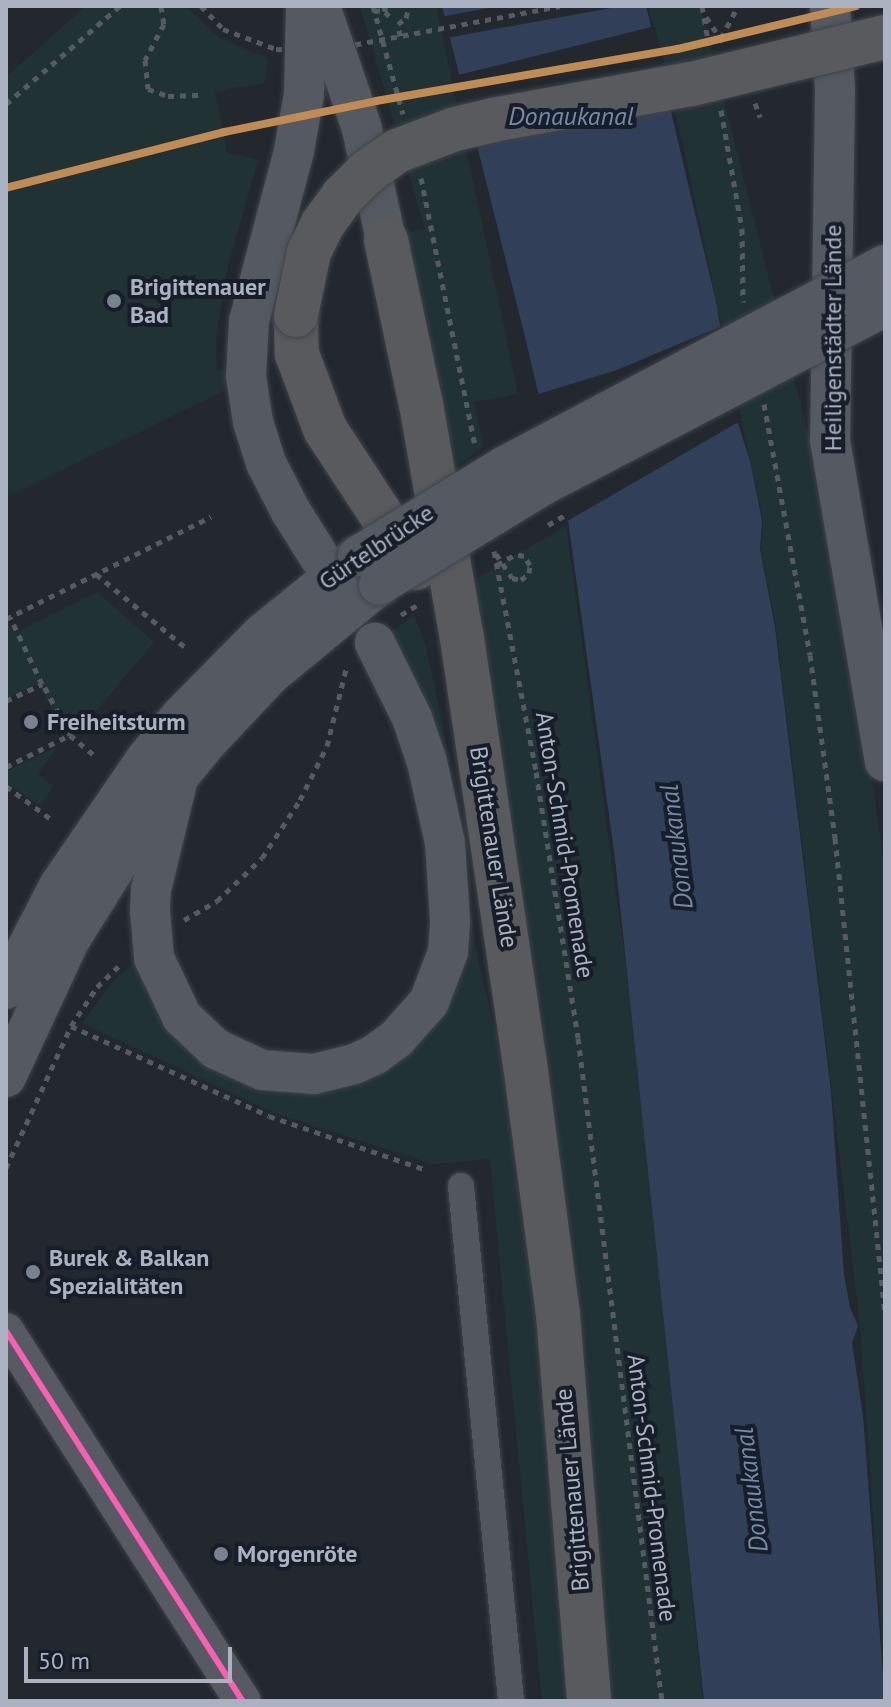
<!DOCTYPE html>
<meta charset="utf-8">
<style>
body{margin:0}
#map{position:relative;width:891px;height:1707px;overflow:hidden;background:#23282f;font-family:"PT Sans",sans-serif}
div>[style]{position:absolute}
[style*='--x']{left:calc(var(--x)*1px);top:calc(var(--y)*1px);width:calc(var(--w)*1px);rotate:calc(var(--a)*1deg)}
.green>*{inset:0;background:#213235}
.water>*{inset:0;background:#314058}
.pier>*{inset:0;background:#23282f;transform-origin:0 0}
.path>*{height:5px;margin-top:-2.5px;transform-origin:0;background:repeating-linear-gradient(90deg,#565a62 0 6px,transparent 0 12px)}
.roads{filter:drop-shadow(0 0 2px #3f4248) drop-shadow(0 0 2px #3f4248)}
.street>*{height:26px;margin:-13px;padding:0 13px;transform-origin:13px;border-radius:13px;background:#52575e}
.secondary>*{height:36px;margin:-18px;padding:0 18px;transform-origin:18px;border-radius:18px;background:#575a63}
.primary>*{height:40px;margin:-20px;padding:0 20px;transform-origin:20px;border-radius:20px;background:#555961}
.highway>*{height:44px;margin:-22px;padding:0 22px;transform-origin:22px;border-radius:22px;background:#585a5e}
.path-bridge>*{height:5px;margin-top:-2.5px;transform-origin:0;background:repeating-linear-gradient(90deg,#565a62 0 6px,transparent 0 12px)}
.bridges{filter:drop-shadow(0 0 2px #40444c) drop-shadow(0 0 2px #40444c)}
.primary-bridge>*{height:40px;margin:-20px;padding:0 20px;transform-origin:20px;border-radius:20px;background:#555961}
.highway-bridge>*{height:44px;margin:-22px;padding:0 22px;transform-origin:22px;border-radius:22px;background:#585a5e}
.bus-1>*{height:6px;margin:-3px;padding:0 3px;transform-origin:3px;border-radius:3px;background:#f860b3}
.metro-1>*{height:8px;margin:-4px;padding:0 4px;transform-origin:4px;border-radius:4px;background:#c08c54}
.dots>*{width:22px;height:22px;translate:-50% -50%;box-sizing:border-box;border:4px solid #181e29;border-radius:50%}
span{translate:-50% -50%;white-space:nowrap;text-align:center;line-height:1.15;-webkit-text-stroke:8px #181e29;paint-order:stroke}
.poi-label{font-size:24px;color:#abb3c3;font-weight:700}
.left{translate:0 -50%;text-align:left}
.street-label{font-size:24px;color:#abb3c3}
.water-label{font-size:26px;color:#7489ab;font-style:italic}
.frame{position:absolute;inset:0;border:8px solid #abb3c3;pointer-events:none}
.scale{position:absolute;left:24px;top:1647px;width:208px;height:36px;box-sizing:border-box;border:4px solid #abb3c3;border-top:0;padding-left:10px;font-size:24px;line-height:28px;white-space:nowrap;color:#abb3c3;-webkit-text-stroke:6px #181e29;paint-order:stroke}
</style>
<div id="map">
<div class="green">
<i style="clip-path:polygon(86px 6px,185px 6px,221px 39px,268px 58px,264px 83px,215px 91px,227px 153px,258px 160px,228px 265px,216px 336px,216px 369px,226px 370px,228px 389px,6px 497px,6px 77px)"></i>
<i style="clip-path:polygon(360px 6px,436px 6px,518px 394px,474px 402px,483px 447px,449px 472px,401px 234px,425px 229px)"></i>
<i style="clip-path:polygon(648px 6px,700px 6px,822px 490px,861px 705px,881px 843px,885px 872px,885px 1689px,860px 1325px,776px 627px,761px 549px,763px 521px,683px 144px)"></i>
<i style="clip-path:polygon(566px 526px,637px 1049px,703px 1701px,606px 1701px,468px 583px)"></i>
<i style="clip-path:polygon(97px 592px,154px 642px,70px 742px,38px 684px,6px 699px,6px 624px,9px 622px,15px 633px)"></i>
<i style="clip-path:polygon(414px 615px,425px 644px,442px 721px,478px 960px,516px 1116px,572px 1701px,542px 1701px,490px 1159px,433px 1164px,275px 1113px,82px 1023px,115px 979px,142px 957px,154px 993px,322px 1085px,462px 947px,385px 636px)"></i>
<i style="clip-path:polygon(57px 747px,38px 774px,53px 786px,40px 806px,6px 782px,6px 771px)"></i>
</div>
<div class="water">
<i style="clip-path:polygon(442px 6px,646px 6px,716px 302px,736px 417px,750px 461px,762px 521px,760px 549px,775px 627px,831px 1092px,844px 1274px,850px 1308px,858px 1326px,852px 1343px,863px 1416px,885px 1701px,704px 1701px,615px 858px,568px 520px,526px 341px)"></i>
</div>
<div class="pier">
<i style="clip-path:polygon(499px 6px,622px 6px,446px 38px,440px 17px)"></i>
<i style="left:655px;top:26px;width:40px;height:207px;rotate:76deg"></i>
<i style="clip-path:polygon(724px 325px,742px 420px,564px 523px,535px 395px,617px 370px)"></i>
</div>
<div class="path">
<i style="--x:161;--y:6;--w:18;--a:81"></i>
<i style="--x:164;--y:24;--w:41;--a:117.8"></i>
<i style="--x:145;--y:60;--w:29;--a:84"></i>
<i style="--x:148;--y:89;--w:21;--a:19"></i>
<i style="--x:168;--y:96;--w:36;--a:-2"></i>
<i style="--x:201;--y:6;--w:32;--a:46"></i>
<i style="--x:373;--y:6;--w:112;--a:74.5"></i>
<i style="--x:702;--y:6;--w:40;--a:80"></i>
<i style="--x:374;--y:11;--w:10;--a:-6"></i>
<i style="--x:384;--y:10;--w:4;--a:-76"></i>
<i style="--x:706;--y:17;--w:30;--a:56"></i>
<i style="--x:400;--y:36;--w:12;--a:-99"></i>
<i style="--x:398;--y:24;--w:10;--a:-37"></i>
<i style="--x:406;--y:18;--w:12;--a:-76"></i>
<i style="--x:721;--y:38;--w:36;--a:-62"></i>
<i style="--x:755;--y:103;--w:15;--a:70"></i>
<i style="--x:6;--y:104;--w:150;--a:-40.7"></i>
<i style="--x:721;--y:110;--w:121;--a:80"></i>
<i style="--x:742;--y:229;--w:73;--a:89.2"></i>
<i style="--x:421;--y:178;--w:273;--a:78.6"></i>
<i style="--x:764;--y:404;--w:255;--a:79.6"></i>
<i style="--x:810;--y:655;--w:185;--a:82.2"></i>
<i style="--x:835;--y:838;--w:479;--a:84"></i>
<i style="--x:494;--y:551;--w:225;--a:79.2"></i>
<i style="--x:536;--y:772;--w:269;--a:81"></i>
<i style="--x:578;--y:1038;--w:668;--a:82.78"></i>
<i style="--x:497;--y:565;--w:22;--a:-30"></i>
<i style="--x:96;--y:574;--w:115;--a:39.4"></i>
<i style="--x:6;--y:619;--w:229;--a:-26.5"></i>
<i style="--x:6;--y:701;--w:40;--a:-25"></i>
<i style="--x:42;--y:684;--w:74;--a:-115.5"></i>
<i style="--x:70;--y:735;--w:31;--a:40"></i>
<i style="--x:6;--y:767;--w:72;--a:-26.6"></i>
<i style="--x:70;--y:735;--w:58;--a:-117.9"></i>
<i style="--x:6;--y:786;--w:56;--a:36.3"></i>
<i style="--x:184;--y:920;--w:38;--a:-30"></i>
<i style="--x:217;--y:901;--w:62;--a:-43.7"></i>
<i style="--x:262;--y:858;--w:69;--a:-56.8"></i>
<i style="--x:300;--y:800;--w:60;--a:-63.4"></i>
<i style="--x:327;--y:746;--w:83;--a:-76.1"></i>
<i style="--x:71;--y:1026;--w:217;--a:24.4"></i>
<i style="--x:269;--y:1116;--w:167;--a:18.9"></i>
<i style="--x:6;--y:1168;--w:156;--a:-65.4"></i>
<i style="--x:71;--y:1026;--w:47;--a:-56.3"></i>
<i style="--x:97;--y:987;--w:36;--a:-44"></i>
</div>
<div class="roads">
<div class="street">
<i style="--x:461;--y:1186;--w:517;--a:84.45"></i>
</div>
<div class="secondary">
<i style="--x:6;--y:1331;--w:439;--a:57.4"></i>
</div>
<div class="primary">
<i style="--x:306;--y:6;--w:88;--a:91.3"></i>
<i style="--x:304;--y:94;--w:58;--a:100"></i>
<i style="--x:294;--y:151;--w:176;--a:104.8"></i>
<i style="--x:249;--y:321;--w:55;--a:93.1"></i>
<i style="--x:246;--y:376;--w:47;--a:81.3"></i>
<i style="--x:253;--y:422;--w:43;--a:72.4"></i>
<i style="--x:266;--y:463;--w:53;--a:62.9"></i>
<i style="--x:290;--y:510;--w:57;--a:58"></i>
<i style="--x:320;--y:6;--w:130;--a:71.1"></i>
<i style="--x:362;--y:129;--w:114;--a:77.8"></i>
<i style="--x:830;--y:6;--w:84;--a:86.6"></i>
<i style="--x:835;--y:90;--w:350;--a:90.8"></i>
<i style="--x:830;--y:440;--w:326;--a:80.3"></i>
<i style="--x:179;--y:774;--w:119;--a:103.6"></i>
<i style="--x:151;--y:890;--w:21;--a:93"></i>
<i style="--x:150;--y:911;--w:47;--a:85.1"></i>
<i style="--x:154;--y:958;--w:65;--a:64.6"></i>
<i style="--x:182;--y:1017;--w:47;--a:43.3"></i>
<i style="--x:216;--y:1049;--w:51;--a:24.5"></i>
<i style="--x:262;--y:1070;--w:52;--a:4.4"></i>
<i style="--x:314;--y:1074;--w:41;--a:-14"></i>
<i style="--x:354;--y:1064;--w:22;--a:-24"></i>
<i style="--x:374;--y:1055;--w:29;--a:-36"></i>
<i style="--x:397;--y:1038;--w:48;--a:-48.4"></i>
<i style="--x:429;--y:1002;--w:53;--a:-69.2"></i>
<i style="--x:448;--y:952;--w:32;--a:-86"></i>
<i style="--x:450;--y:920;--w:77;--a:-93.7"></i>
<i style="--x:445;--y:843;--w:83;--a:-102.5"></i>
<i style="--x:427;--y:762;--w:46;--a:-108.8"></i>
<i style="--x:412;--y:718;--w:84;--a:-116.3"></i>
<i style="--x:6;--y:989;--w:116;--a:-62.8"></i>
<i style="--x:59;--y:886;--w:154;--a:-55.6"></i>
<i style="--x:146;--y:759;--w:55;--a:-50.9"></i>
<i style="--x:181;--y:716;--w:115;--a:-45.4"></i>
<i style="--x:262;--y:634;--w:124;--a:-39.1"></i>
<i style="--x:6;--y:1077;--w:150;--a:-65.1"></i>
<i style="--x:69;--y:941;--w:152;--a:-57.9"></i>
<i style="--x:150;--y:812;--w:89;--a:-50.9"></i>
<i style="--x:206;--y:743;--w:95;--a:-46.7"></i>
<i style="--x:271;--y:674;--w:140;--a:-39.5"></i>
</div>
<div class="highway">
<i style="--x:386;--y:240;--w:168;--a:78"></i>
<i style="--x:421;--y:404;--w:238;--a:80.1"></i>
<i style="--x:462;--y:638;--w:431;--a:81.6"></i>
<i style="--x:525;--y:1064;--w:252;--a:82.5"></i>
<i style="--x:558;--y:1314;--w:388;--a:85.4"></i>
<i style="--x:296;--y:315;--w:39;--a:89"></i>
<i style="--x:297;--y:354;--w:80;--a:69.5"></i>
<i style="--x:325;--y:429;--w:166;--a:56.8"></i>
</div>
</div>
<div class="path-bridge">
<i style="--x:385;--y:6;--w:6;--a:90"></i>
<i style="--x:385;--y:12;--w:11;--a:45"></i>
<i style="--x:223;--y:29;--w:57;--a:20.7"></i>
<i style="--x:276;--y:49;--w:44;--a:2.6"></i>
<i style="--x:320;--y:51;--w:244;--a:-10.6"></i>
<i style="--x:548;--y:525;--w:22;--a:-30"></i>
<i style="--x:496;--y:554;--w:29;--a:56"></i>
<i style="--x:512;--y:578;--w:9;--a:13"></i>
<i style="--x:521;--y:580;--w:11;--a:-41"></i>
<i style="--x:529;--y:573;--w:8;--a:-83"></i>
<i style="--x:530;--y:565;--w:11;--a:-124"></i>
<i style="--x:524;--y:556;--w:8;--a:-166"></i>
<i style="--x:401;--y:615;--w:22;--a:-32"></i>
</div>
<div class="bridges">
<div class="primary-bridge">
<i style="--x:358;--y:556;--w:172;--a:-31.5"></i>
<i style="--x:505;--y:466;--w:430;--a:-27.9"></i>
<i style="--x:379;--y:585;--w:190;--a:-31.4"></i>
<i style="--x:541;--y:486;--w:388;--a:-27.6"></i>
</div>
<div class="highway-bridge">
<i style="--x:296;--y:315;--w:64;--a:-78.3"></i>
<i style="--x:309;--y:252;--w:30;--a:-64"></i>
<i style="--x:322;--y:225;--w:36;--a:-54"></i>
<i style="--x:343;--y:196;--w:34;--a:-45"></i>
<i style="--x:367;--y:172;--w:37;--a:-35"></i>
<i style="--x:397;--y:151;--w:62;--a:-20.8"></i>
<i style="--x:455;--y:129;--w:39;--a:-13"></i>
<i style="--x:493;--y:120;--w:202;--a:-10.3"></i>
<i style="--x:692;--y:84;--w:199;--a:-13.7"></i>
</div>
</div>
<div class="bus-1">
<i style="--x:6;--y:1331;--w:439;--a:57.4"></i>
</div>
<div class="metro-1">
<i style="--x:6;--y:188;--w:225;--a:-14.4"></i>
<i style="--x:224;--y:132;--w:155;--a:-11.5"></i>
<i style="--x:376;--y:101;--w:306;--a:-9.8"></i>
<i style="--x:678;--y:49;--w:183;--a:-13.6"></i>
</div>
<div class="dots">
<i style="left:114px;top:301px;background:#7b828f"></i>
<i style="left:31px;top:722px;background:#7b828f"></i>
<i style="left:33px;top:1272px;background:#7b828f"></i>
<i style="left:221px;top:1554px;background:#7b828f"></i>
</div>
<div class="poi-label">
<span class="left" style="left:130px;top:301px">Brigittenauer<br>Bad</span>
<span class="left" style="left:47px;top:722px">Freiheitsturm</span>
<span class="left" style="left:49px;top:1272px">Burek &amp; Balkan<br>Spezialitäten</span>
<span class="left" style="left:237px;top:1554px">Morgenröte</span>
</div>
<div class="street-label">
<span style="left:833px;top:338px;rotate:-90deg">Heiligenstädter Lände</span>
<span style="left:376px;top:547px;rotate:-34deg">Gürtelbrücke</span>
<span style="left:565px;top:845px;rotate:81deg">Anton-Schmid-Promenade</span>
<span style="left:494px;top:847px;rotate:81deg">Brigittenauer Lände</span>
<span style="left:652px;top:1488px;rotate:83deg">Anton-Schmid-Promenade</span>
<span style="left:572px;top:1490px;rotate:-95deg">Brigittenauer Lände</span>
</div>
<div class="water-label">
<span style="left:571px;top:116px">Donaukanal</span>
<span style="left:676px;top:847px;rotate:-97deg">Donaukanal</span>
<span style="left:751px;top:1490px;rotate:-97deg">Donaukanal</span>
</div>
<div class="frame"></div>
<div class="scale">50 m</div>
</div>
